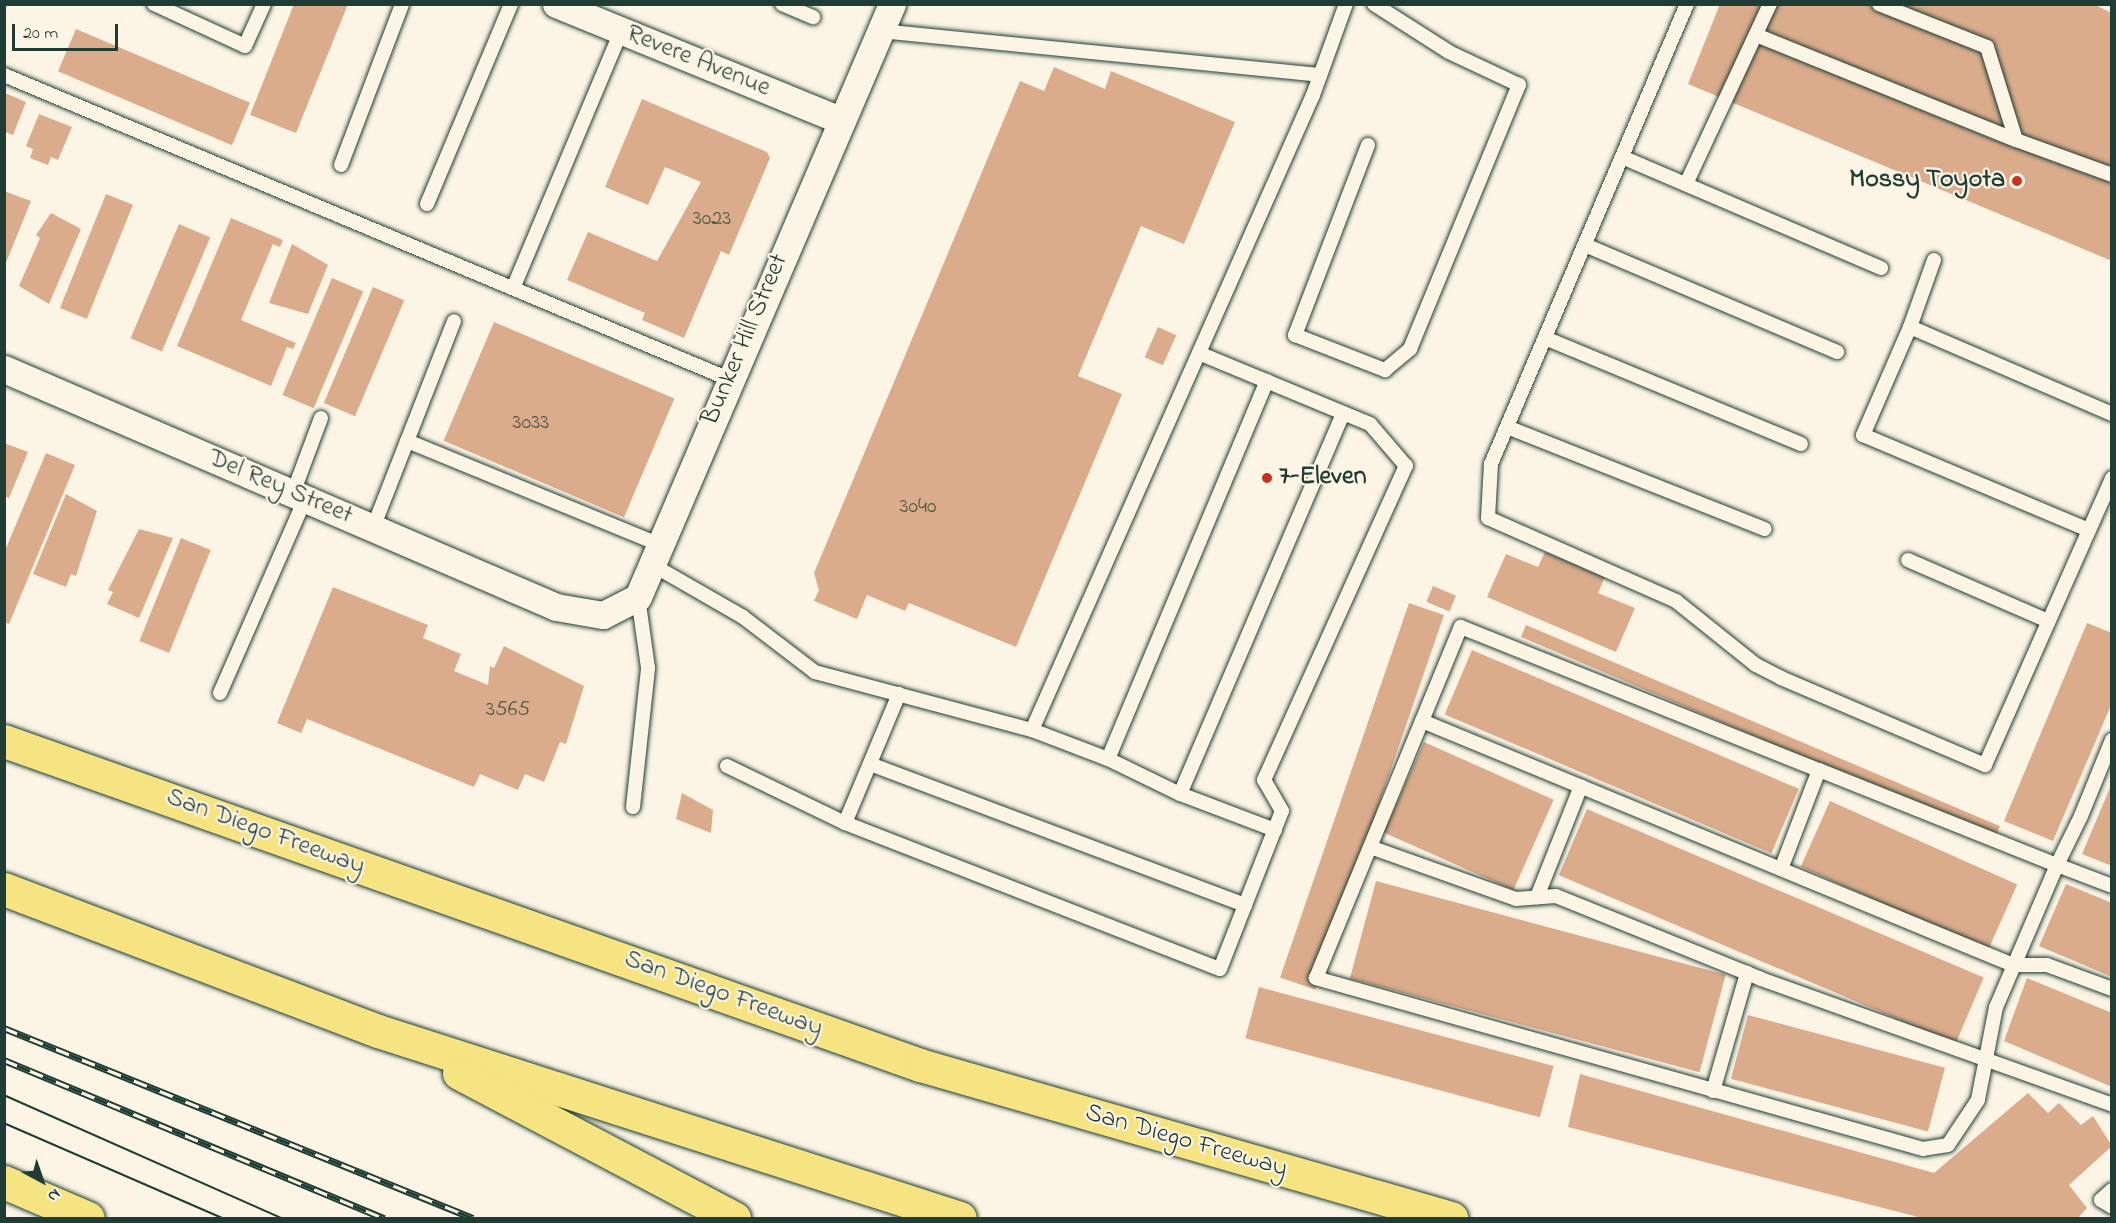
<!DOCTYPE html>
<style>
body{margin:0}
#map{position:relative;width:2116px;height:1223px;overflow:hidden;background:#fcf5e5;font-family:"Indie Flower",sans-serif}
div>[style]{position:absolute}
[style*='--x']{left:calc(var(--x)*1px);top:calc(var(--y)*1px);width:calc(var(--w)*1px);rotate:calc(var(--a)*1deg)}
.building>*{inset:0;background:#daac8c;transform-origin:0 0}
.roads{filter:drop-shadow(0 0 2px #1f3d34) drop-shadow(0 0 2px #1f3d34)}
.lane>*{height:14px;margin:-7px;padding:0 7px;transform-origin:7px;border-radius:7px;background:#fcf5e5}
.street>*{height:27px;margin:-13.5px;padding:0 13.5px;transform-origin:13.5px;border-radius:13.5px;background:#fcf5e5}
.primary>*{height:33px;margin:-16.5px;padding:0 16.5px;transform-origin:16.5px;border-radius:16.5px;background:#f6e381}
.highway>*{height:33px;margin:-16.5px;padding:0 16.5px;transform-origin:16.5px;border-radius:16.5px;background:#f6e381}
.tram>*{height:1.5px;margin:-0.75px;padding:0 0.75px;transform-origin:0.75px;border-radius:0.75px;background:#1f3d34}
.rail>*{height:7px;margin-top:-3.5px;transform-origin:0;background:repeating-linear-gradient(90deg,#fcf5e5 0 14px,#1f3d34 0 28px);box-sizing:border-box;border-block:2px solid #1f3d34}
.dots>*{width:16px;height:16px;translate:-50% -50%;box-sizing:border-box;border:3px solid #fcf5e5;border-radius:50%}
span{translate:-50% -50%;white-space:nowrap;text-align:center;line-height:1.15;-webkit-text-stroke:4.5px #fcf5e5;paint-order:stroke}
.number-label{font-size:22px;color:#4e594a}
.number-label span{-webkit-text-stroke-width:0}
.street-label{font-size:26px;color:#1f3d34}
.poi-label{font-size:26px;color:#1f3d34;font-weight:700}
.right{translate:-100% -50%;text-align:right}
.left{translate:0 -50%;text-align:left}
.frame{position:absolute;inset:0;border:6px solid #1f3d34;pointer-events:none}
.north{position:absolute;left:12px;top:1151px;width:60px;height:60px;-webkit-text-stroke:4px #fcf5e5;paint-order:stroke;rotate:140deg;font-size:16px;font-weight:700;line-height:24px;text-align:center;color:#1f3d34}
.north::after{content:'';display:block;margin:auto;width:21px;height:27px;background:#1f3d34;clip-path:polygon(50% 0,100% 100%,50% 72%,0 100%)}
.scale{position:absolute;left:12px;top:24px;width:106px;height:27px;box-sizing:border-box;border:3px solid #1f3d34;border-top:0;padding-left:8px;font-size:18px;line-height:21px;white-space:nowrap;color:#1f3d34;-webkit-text-stroke:4px #fcf5e5;paint-order:stroke}
</style>
<div id="map">
<div class="building">
<i style="clip-path:polygon(294px 4px,348px 4px,296px 133px,250px 115px)"></i>
<i style="clip-path:polygon(1720px 4px,2093px 4px,2112px 13px,2112px 261px,1688px 84px)"></i>
<i style="left:76px;top:29px;width:189px;height:46px;rotate:23deg"></i>
<i style="clip-path:polygon(1054px 67px,1105px 89px,1111px 71px,1235px 122px,1184px 244px,1141px 226px,1078px 376px,1122px 394px,1016px 647px,909px 603px,905px 611px,867px 595px,857px 619px,814px 601px,819px 590px,814px 573px,1020px 81px,1044px 91px)"></i>
<i style="clip-path:polygon(5px 93px,26px 102px,13px 135px,5px 132px)"></i>
<i style="clip-path:polygon(642px 99px,767px 152px,770px 158px,729px 255px,721px 251px,684px 338px,642px 320px,645px 313px,567px 280px,588px 232px,657px 261px,701px 182px,665px 167px,648px 205px,605px 187px)"></i>
<i style="clip-path:polygon(39px 114px,72px 127px,58px 160px,51px 157px,48px 165px,30px 158px,33px 149px,26px 146px)"></i>
<i style="clip-path:polygon(4px 191px,31px 201px,5px 265px,4px 265px)"></i>
<i style="left:106px;top:194px;width:29px;height:123px;rotate:22deg"></i>
<i style="clip-path:polygon(51px 213px,81px 229px,49px 304px,19px 286px,40px 238px,36px 235px)"></i>
<i style="clip-path:polygon(231px 218px,283px 240px,280px 247px,273px 244px,241px 320px,296px 343px,293px 349px,287px 347px,271px 386px,177px 346px)"></i>
<i style="left:179px;top:224px;width:34px;height:124px;rotate:23deg"></i>
<i style="clip-path:polygon(292px 244px,328px 265px,308px 314px,269px 303px)"></i>
<i style="left:332px;top:278px;width:34px;height:127px;rotate:23deg"></i>
<i style="left:373px;top:287px;width:34px;height:126px;rotate:23deg"></i>
<i style="left:494px;top:322px;width:196px;height:129px;rotate:23deg"></i>
<i style="left:1158px;top:327px;width:20px;height:33px;rotate:24deg"></i>
<i style="clip-path:polygon(4px 443px,28px 452px,9px 498px,4px 496px)"></i>
<i style="clip-path:polygon(46px 453px,75px 465px,9px 624px,4px 622px,4px 553px)"></i>
<i style="clip-path:polygon(66px 494px,97px 511px,76px 576px,71px 574px,66px 587px,33px 574px)"></i>
<i style="clip-path:polygon(139px 529px,173px 538px,139px 618px,107px 604px,113px 592px,108px 590px)"></i>
<i style="left:181px;top:538px;width:32px;height:111px;rotate:22deg"></i>
<i style="clip-path:polygon(1545px 552px,1605px 577px,1598px 593px,1635px 608px,1616px 652px,1487px 597px,1506px 554px,1538px 567px)"></i>
<i style="left:1433px;top:586px;width:25px;height:17px;rotate:23deg"></i>
<i style="clip-path:polygon(333px 587px,428px 625px,423px 638px,461px 654px,454px 671px,488px 685px,490px 666px,494px 668px,504px 646px,584px 686px,566px 744px,560px 742px,544px 782px,525px 774px,518px 790px,480px 774px,474px 787px,307px 719px,301px 733px,277px 723px)"></i>
<i style="left:1409px;top:603px;width:37px;height:396px;rotate:19deg"></i>
<i style="clip-path:polygon(2087px 623px,2112px 633px,2112px 703px,2053px 841px,2004px 821px)"></i>
<i style="left:1526px;top:625px;width:515px;height:13px;rotate:23deg"></i>
<i style="left:1472px;top:650px;width:355px;height:70px;rotate:23deg"></i>
<i style="left:1424px;top:742px;width:142px;height:99px;rotate:24deg"></i>
<i style="clip-path:polygon(2112px 783px,2112px 866px,2082px 854px)"></i>
<i style="clip-path:polygon(682px 793px,713px 810px,711px 833px,676px 819px)"></i>
<i style="left:1830px;top:801px;width:205px;height:72px;rotate:24deg"></i>
<i style="left:1587px;top:809px;width:431px;height:72px;rotate:23deg"></i>
<i style="left:1376px;top:881px;width:362px;height:101px;rotate:15deg"></i>
<i style="clip-path:polygon(2066px 884px,2112px 903px,2112px 977px,2039px 946px)"></i>
<i style="clip-path:polygon(2027px 978px,2112px 1013px,2112px 1087px,2004px 1041px)"></i>
<i style="left:1259px;top:987px;width:305px;height:53px;rotate:15deg"></i>
<i style="left:1748px;top:1015px;width:204px;height:66px;rotate:15deg"></i>
<i style="clip-path:polygon(1580px 1074px,1934px 1173px,2028px 1093px,2048px 1113px,2059px 1103px,2081px 1125px,2093px 1116px,2112px 1146px,2069px 1185px,2087px 1208px,2078px 1218px,1922px 1218px,1568px 1127px)"></i>
</div>
<div class="roads">
<div class="lane">
<i style="--x:154;--y:4;--w:100;--a:24.8"></i>
<i style="--x:245;--y:46;--w:46;--a:-65.7"></i>
<i style="--x:782;--y:4;--w:34;--a:23"></i>
<i style="--x:1687;--y:4;--w:500;--a:113.08"></i>
<i style="--x:1491;--y:464;--w:54;--a:93.2"></i>
<i style="--x:1488;--y:518;--w:206;--a:23.8"></i>
<i style="--x:1676;--y:601;--w:102;--a:38.7"></i>
<i style="--x:1756;--y:665;--w:28;--a:27"></i>
<i style="--x:1781;--y:678;--w:222;--a:23.1"></i>
<i style="--x:1985;--y:765;--w:314;--a:-66.1"></i>
<i style="--x:1879;--y:4;--w:116;--a:21.7"></i>
<i style="--x:1987;--y:47;--w:97;--a:72.7"></i>
<i style="--x:2016;--y:140;--w:102;--a:20"></i>
<i style="--x:880;--y:31;--w:442;--a:5.7"></i>
<i style="--x:1756;--y:35;--w:280;--a:22"></i>
<i style="--x:4;--y:75;--w:786;--a:22.75"></i>
<i style="--x:1368;--y:145;--w:204;--a:111"></i>
<i style="--x:1295;--y:335;--w:97;--a:21.3"></i>
<i style="--x:1385;--y:370;--w:33;--a:-40"></i>
<i style="--x:1410;--y:349;--w:286;--a:-67.6"></i>
<i style="--x:1519;--y:85;--w:77;--a:-154.8"></i>
<i style="--x:1449;--y:52;--w:89;--a:-147.4"></i>
<i style="--x:1622;--y:157;--w:282;--a:23.2"></i>
<i style="--x:341;--y:165;--w:172;--a:-69.2"></i>
<i style="--x:1686;--y:184;--w:199;--a:-65"></i>
<i style="--x:427;--y:204;--w:217;--a:-67.2"></i>
<i style="--x:1585;--y:245;--w:274;--a:23"></i>
<i style="--x:1934;--y:260;--w:71;--a:109.7"></i>
<i style="--x:1910;--y:327;--w:220;--a:23.3"></i>
<i style="--x:514;--y:286;--w:277;--a:-67.2"></i>
<i style="--x:1910;--y:327;--w:118;--a:113.5"></i>
<i style="--x:1863;--y:435;--w:245;--a:22.8"></i>
<i style="--x:1545;--y:338;--w:277;--a:22.5"></i>
<i style="--x:1507;--y:427;--w:277;--a:21.6"></i>
<i style="--x:407;--y:441;--w:274;--a:22.3"></i>
<i style="--x:293;--y:493;--w:80;--a:-69.5"></i>
<i style="--x:373;--y:528;--w:222;--a:-68.6"></i>
<i style="--x:1908;--y:560;--w:153;--a:23.5"></i>
<i style="--x:651;--y:564;--w:106;--a:29.9"></i>
<i style="--x:743;--y:617;--w:91;--a:37.4"></i>
<i style="--x:815;--y:672;--w:225;--a:15"></i>
<i style="--x:1032;--y:730;--w:694;--a:-66.13"></i>
<i style="--x:1313;--y:95;--w:97;--a:-70.1"></i>
<i style="--x:220;--y:693;--w:212;--a:-66.3"></i>
<i style="--x:1422;--y:721;--w:639;--a:22.43"></i>
<i style="--x:2013;--y:965;--w:34;--a:0"></i>
<i style="--x:2047;--y:965;--w:69;--a:20.3"></i>
<i style="--x:1032;--y:730;--w:81;--a:20.9"></i>
<i style="--x:2112;--y:740;--w:82;--a:112.2"></i>
<i style="--x:2081;--y:816;--w:55;--a:116.1"></i>
<i style="--x:2057;--y:865;--w:155;--a:113.2"></i>
<i style="--x:1996;--y:1007;--w:95;--a:101"></i>
<i style="--x:1978;--y:1100;--w:54;--a:123.7"></i>
<i style="--x:1948;--y:1145;--w:25;--a:171"></i>
<i style="--x:1923;--y:1149;--w:631;--a:-164.27"></i>
<i style="--x:1316;--y:978;--w:380;--a:-67.6"></i>
<i style="--x:1461;--y:627;--w:386;--a:21.8"></i>
<i style="--x:1819;--y:770;--w:256;--a:21.8"></i>
<i style="--x:2057;--y:865;--w:59;--a:20.9"></i>
<i style="--x:870;--y:764;--w:401;--a:20.6"></i>
<i style="--x:727;--y:766;--w:131;--a:25.8"></i>
<i style="--x:845;--y:823;--w:140;--a:-67.3"></i>
<i style="--x:1180;--y:794;--w:80;--a:-154.1"></i>
<i style="--x:1108;--y:759;--w:410;--a:-67.2"></i>
<i style="--x:633;--y:807;--w:140;--a:-83.8"></i>
<i style="--x:648;--y:668;--w:72;--a:-98"></i>
<i style="--x:845;--y:823;--w:402;--a:21.3"></i>
<i style="--x:1220;--y:969;--w:170;--a:-68.6"></i>
<i style="--x:1282;--y:811;--w:36;--a:-120"></i>
<i style="--x:1264;--y:780;--w:345;--a:-65.7"></i>
<i style="--x:1406;--y:466;--w:55;--a:-130.6"></i>
<i style="--x:1370;--y:424;--w:185;--a:-157.5"></i>
<i style="--x:1275;--y:830;--w:102;--a:-159.2"></i>
<i style="--x:1180;--y:794;--w:414;--a:-66.8"></i>
<i style="--x:1370;--y:847;--w:155;--a:19.6"></i>
<i style="--x:1516;--y:899;--w:40;--a:-4.3"></i>
<i style="--x:1556;--y:896;--w:221;--a:22"></i>
<i style="--x:1761;--y:979;--w:373;--a:19.7"></i>
<i style="--x:1781;--y:869;--w:106;--a:-69"></i>
<i style="--x:1537;--y:897;--w:119;--a:-68.4"></i>
<i style="--x:1713;--y:1091;--w:123;--a:-73.9"></i>
<i style="--x:2112;--y:1190;--w:15;--a:138"></i>
<i style="--x:2101;--y:1200;--w:13;--a:32"></i>
</div>
<div class="street">
<i style="--x:556;--y:4;--w:307;--a:22.2"></i>
<i style="--x:4;--y:369;--w:601;--a:23.32"></i>
<i style="--x:556;--y:607;--w:48;--a:9.7"></i>
<i style="--x:603;--y:615;--w:39;--a:-27"></i>
<i style="--x:638;--y:597;--w:645;--a:-66.81"></i>
</div>
<div class="primary">
<i style="--x:4;--y:1182;--w:91;--a:23.2"></i>
</div>
<div class="highway">
<i style="--x:4;--y:741;--w:972;--a:19.48"></i>
<i style="--x:920;--y:1065;--w:553;--a:16.07"></i>
<i style="--x:4;--y:889;--w:400;--a:20.8"></i>
<i style="--x:378;--y:1031;--w:611;--a:17.81"></i>
<i style="--x:459;--y:1073;--w:311;--a:27.8"></i>
</div>
</div>
<div class="tram">
<i style="--x:4;--y:1095;--w:304;--a:23.9"></i>
<i style="--x:4;--y:1123;--w:239;--a:23.5"></i>
</div>
<div class="rail">
<i style="--x:4;--y:1028;--w:506;--a:22.05"></i>
<i style="--x:4;--y:1060;--w:412;--a:22.6"></i>
</div>
<div class="dots">
<i style="left:2017px;top:181px;background:#c8321e"></i>
<i style="left:1267px;top:478px;background:#c8321e"></i>
</div>
<div class="number-label">
<span style="left:712px;top:220px">3023</span>
<span style="left:531px;top:424px">3033</span>
<span style="left:918px;top:508px">3040</span>
<span style="left:508px;top:711px">3565</span>
</div>
<div class="street-label">
<span style="left:698px;top:62px;rotate:22deg">Revere Avenue</span>
<span style="left:746px;top:340px;rotate:-67deg">Bunker Hill Street</span>
<span style="left:280px;top:488px;rotate:23deg">Del Rey Street</span>
<span style="left:265px;top:833px;rotate:20deg">San Diego Freeway</span>
<span style="left:723px;top:995px;rotate:20deg">San Diego Freeway</span>
<span style="left:1186px;top:1142px;rotate:16deg">San Diego Freeway</span>
</div>
<div class="poi-label">
<span class="right" style="left:2005px;top:181px">Mossy Toyota</span>
<span class="left" style="left:1279px;top:478px">7-Eleven</span>
</div>
<div class="frame"></div>
<div class="north">N</div>
<div class="scale">20 m</div>
</div>
